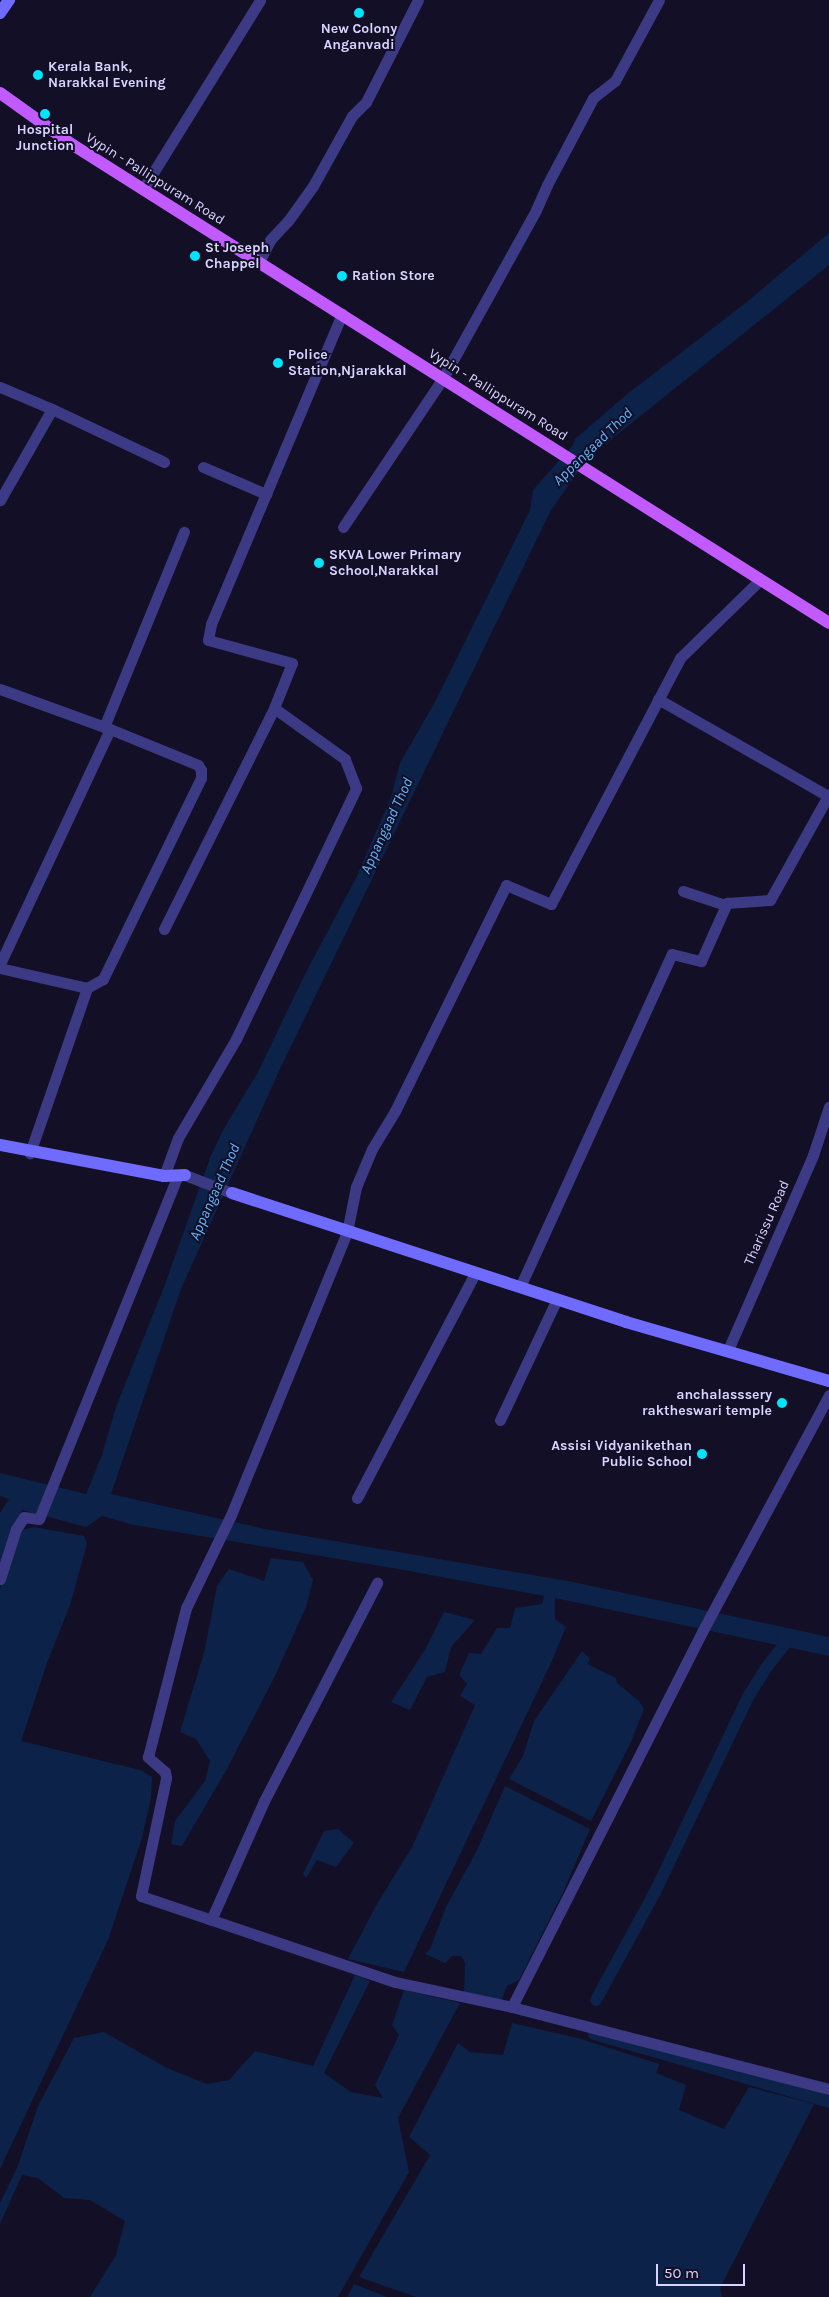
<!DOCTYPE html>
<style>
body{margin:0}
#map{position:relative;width:829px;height:2297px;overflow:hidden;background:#130f26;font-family:Karla,sans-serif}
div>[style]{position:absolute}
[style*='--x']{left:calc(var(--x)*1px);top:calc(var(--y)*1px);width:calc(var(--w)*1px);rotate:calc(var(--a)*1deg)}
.water>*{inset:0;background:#0c2248}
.canal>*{height:12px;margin:-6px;padding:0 6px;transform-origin:6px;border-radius:6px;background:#0c2248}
.street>*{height:11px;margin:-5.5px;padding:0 5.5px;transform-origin:5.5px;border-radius:5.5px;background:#3d3a85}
.secondary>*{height:12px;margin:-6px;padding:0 6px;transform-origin:6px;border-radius:6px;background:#6f6bff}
.primary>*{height:12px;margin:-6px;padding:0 6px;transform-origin:6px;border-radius:6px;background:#c25bff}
.dots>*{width:14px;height:14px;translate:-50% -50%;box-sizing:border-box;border:2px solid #130f26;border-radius:50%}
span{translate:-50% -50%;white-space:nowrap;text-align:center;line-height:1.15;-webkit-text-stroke:4px #130f26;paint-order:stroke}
.poi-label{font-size:14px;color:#d9d4ff;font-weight:700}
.left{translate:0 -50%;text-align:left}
.right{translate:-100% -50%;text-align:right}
.street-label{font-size:14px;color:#d9d4ff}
.water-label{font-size:15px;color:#62b6ff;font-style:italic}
.scale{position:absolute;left:656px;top:2264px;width:89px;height:22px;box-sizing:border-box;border:2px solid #d9d4ff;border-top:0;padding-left:6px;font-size:15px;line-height:18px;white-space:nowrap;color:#d9d4ff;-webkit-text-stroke:4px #130f26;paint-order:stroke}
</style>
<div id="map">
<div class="water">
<i style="clip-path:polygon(829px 233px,829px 265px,588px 458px,551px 510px,279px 1071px,181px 1289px,111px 1494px,265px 1529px,573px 1582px,829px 1637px,829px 1656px,555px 1598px,555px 1619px,566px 1627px,551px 1663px,404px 1972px,348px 1959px,377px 1904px,412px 1847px,475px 1705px,460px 1696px,467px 1684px,459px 1675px,469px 1653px,481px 1654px,497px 1628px,510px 1628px,515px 1608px,542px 1604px,544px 1596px,404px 1570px,134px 1525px,102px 1516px,86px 1527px,22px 1510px,0 1570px,0 1513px,9px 1499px,0 1496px,0 1473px,86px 1494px,102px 1455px,116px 1407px,164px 1287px,210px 1158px,223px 1130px,258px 1072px,304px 976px,356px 878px,391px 797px,400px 763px,436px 700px,530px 510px,533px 490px,573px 445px,575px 439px,626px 395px,743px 305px)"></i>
<i style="clip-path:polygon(34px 1527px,84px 1536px,87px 1544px,70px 1605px,47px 1663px,21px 1741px,140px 1770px,152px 1777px,151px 1798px,142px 1838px,108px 1940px,0 2169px,0 1588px,22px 1530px)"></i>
<i style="clip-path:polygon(271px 1558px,303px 1562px,313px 1580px,306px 1607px,275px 1676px,228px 1767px,182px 1846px,171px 1844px,175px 1821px,205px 1781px,210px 1761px,196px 1739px,180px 1732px,205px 1649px,217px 1586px,229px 1569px,264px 1581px)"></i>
<i style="clip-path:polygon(444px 1612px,475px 1620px,451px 1647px,445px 1672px,427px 1677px,410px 1710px,391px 1702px,426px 1648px)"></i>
<i style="clip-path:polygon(582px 1651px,590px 1659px,587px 1664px,616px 1678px,617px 1683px,639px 1701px,644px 1709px,631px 1742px,591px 1821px,509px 1779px,523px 1756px,534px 1721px)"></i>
<i style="clip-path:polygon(505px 1786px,590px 1829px,565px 1888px,519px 1980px,507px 1986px,501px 2001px,464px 1992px,465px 1963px,461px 1956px,452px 1956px,445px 1963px,425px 1954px,430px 1949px,446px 1907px,477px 1850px)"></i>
<i style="clip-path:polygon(338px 1829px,354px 1843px,336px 1867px,317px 1860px,306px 1878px,303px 1874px,324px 1831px)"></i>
<i style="clip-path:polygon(355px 1975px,370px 1981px,324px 2073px,351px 2092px,383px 2098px,375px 2085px,399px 2035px,392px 2025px,404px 1990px,460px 2003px,398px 2118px,409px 2172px,338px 2297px,90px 2297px,116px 2255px,125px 2221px,90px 2200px,64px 2198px,38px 2178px,22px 2175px,0 2224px,0 2203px,17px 2168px,38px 2106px,74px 2038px,104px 2032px,167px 2068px,207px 2084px,229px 2080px,255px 2051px,313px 2066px)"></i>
<i style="clip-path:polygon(512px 2023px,578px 2038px,659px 2064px,656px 2073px,686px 2085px,679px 2110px,724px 2129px,749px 2087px,814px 2104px,720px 2288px,722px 2297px,416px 2297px,359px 2277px,430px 2155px,409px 2137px,458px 2043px,470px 2052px,503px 2055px)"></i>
<i style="clip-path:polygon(354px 2284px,387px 2297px,347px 2297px)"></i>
</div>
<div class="canal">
<i style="--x:596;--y:2000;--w:123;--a:-61.4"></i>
<i style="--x:655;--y:1892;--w:216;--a:-64.5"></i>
<i style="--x:748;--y:1697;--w:34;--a:-58"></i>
<i style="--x:766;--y:1668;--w:31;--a:-52"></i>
<i style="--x:785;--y:1644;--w:10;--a:-107"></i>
<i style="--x:594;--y:2034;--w:245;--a:16.1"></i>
</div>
<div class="street">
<i style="--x:143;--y:189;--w:222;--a:-58.2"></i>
<i style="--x:259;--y:262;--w:25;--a:-63"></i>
<i style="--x:270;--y:240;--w:26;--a:-47"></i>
<i style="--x:288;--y:221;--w:43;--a:-54.5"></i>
<i style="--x:313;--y:186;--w:80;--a:-60.9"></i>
<i style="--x:352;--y:116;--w:20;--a:-45"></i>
<i style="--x:366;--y:102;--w:114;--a:-63"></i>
<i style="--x:0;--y:387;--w:56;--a:22.9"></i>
<i style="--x:52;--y:409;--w:105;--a:119.7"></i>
<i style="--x:52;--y:409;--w:124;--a:25.3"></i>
<i style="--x:203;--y:467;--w:69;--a:23.2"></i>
<i style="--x:343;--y:527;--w:179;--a:-56.1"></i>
<i style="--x:443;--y:378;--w:192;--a:-61"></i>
<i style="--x:536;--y:210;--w:27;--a:-66"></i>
<i style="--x:547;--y:185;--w:98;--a:-62.1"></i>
<i style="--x:593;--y:98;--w:28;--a:-38"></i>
<i style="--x:615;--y:81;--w:92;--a:-61.5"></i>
<i style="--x:0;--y:689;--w:117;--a:20"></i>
<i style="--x:658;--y:699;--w:196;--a:29.7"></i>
<i style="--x:104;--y:727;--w:211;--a:-67.7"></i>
<i style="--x:683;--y:891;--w:44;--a:18.4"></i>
<i style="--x:725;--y:905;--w:3;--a:-45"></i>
<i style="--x:164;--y:929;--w:247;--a:-63.5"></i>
<i style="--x:0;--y:964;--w:259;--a:-64.9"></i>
<i style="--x:110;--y:729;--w:95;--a:22.2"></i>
<i style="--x:198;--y:765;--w:6;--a:59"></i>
<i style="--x:201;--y:770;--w:8;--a:90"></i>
<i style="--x:201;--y:778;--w:224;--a:116"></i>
<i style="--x:103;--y:979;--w:18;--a:151"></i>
<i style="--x:0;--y:968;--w:89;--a:12.9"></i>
<i style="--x:87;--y:988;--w:175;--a:109.1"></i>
<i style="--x:185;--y:1175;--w:50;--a:21"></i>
<i style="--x:164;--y:1176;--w:40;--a:-69.8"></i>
<i style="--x:178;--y:1138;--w:115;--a:-59.6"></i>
<i style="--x:236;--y:1039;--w:278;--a:-64.4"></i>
<i style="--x:356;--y:788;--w:31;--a:-111"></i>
<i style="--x:345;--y:759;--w:87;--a:-144.3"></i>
<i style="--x:274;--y:708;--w:48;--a:-68.2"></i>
<i style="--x:292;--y:663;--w:87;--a:-164.7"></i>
<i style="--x:208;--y:640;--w:16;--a:-79"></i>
<i style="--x:211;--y:624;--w:337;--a:-67.1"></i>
<i style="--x:520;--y:1287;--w:366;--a:-65.5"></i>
<i style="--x:672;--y:954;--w:30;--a:14"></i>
<i style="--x:701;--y:961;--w:64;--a:-65.9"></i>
<i style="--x:727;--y:903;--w:43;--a:-4"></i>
<i style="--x:770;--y:900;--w:121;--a:-60.9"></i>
<i style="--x:728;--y:1350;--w:213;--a:-66.4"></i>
<i style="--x:813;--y:1155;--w:51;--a:-71.6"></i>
<i style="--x:829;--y:1395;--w:269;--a:118.2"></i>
<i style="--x:702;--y:1632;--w:420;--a:116.9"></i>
<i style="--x:512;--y:2007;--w:327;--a:14.5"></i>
<i style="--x:500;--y:1420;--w:134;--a:-64.8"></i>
<i style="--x:357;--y:1498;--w:254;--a:-62.3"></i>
<i style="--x:0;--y:1579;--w:52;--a:-72.3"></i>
<i style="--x:16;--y:1529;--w:14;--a:-56"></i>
<i style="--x:24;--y:1517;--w:15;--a:8"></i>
<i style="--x:39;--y:1519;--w:371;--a:-68"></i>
<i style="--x:211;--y:1920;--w:130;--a:-66"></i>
<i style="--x:264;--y:1801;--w:246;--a:-62.6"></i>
<i style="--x:512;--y:2007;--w:120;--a:-167.9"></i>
<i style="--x:395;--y:1982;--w:268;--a:-161.3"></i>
<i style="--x:141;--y:1896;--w:121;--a:-78"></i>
<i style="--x:166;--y:1778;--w:6;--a:-99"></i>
<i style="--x:165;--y:1772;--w:23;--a:-139"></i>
<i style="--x:148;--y:1757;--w:154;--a:-75.7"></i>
<i style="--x:186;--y:1608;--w:103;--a:-64.2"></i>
<i style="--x:231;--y:1515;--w:306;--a:-67.7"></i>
<i style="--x:347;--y:1232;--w:46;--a:-78.7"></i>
<i style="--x:356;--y:1187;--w:41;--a:-67.2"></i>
<i style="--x:372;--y:1149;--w:44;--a:-58.8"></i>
<i style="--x:395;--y:1111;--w:252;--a:-63.8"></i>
<i style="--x:506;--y:885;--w:49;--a:22.9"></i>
<i style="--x:551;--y:904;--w:278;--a:-62.3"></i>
<i style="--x:680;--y:658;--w:112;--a:-44.3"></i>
</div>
<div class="secondary">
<i style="--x:0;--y:13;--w:16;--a:-55"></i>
<i style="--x:0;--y:1145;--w:167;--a:10.7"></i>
<i style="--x:164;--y:1176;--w:21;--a:-3"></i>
<i style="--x:232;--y:1193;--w:415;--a:18.1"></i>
<i style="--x:626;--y:1322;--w:211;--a:16.2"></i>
</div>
<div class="primary">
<i style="--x:0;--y:93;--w:90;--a:35.5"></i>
<i style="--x:73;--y:145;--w:894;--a:32.3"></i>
</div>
<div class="dots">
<i style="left:359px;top:13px;background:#00e5ff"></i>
<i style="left:38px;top:75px;background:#00e5ff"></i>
<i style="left:45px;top:114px;background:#00e5ff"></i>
<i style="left:195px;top:256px;background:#00e5ff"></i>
<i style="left:342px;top:276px;background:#00e5ff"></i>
<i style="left:278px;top:363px;background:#00e5ff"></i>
<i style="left:319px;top:563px;background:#00e5ff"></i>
<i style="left:782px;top:1403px;background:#00e5ff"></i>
<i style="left:702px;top:1454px;background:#00e5ff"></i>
</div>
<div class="poi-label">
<span style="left:359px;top:37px">New Colony<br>Anganvadi</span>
<span class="left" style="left:48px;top:75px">Kerala Bank,<br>Narakkal Evening</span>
<span style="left:45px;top:138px">Hospital<br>Junction</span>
<span class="left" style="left:205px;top:256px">St Joseph<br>Chappel</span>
<span class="left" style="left:352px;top:276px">Ration Store</span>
<span class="left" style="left:288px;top:363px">Police<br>Station,Njarakkal</span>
<span class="left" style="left:329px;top:563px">SKVA Lower Primary<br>School,Narakkal</span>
<span class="right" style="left:772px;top:1403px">anchalasssery<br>raktheswari temple</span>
<span class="right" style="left:692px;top:1454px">Assisi Vidyanikethan<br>Public School</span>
</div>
<div class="street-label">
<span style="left:155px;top:179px;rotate:32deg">Vypin - Pallippuram Road</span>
<span style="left:498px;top:395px;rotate:32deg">Vypin - Pallippuram Road</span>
<span style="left:767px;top:1223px;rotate:-66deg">Tharissu Road</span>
</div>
<div class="water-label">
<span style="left:593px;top:447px;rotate:-44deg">Appangaad Thod</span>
<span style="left:387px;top:826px;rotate:-65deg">Appangaad Thod</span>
<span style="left:215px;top:1192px;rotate:-66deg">Appangaad Thod</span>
</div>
<div class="scale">50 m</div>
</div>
